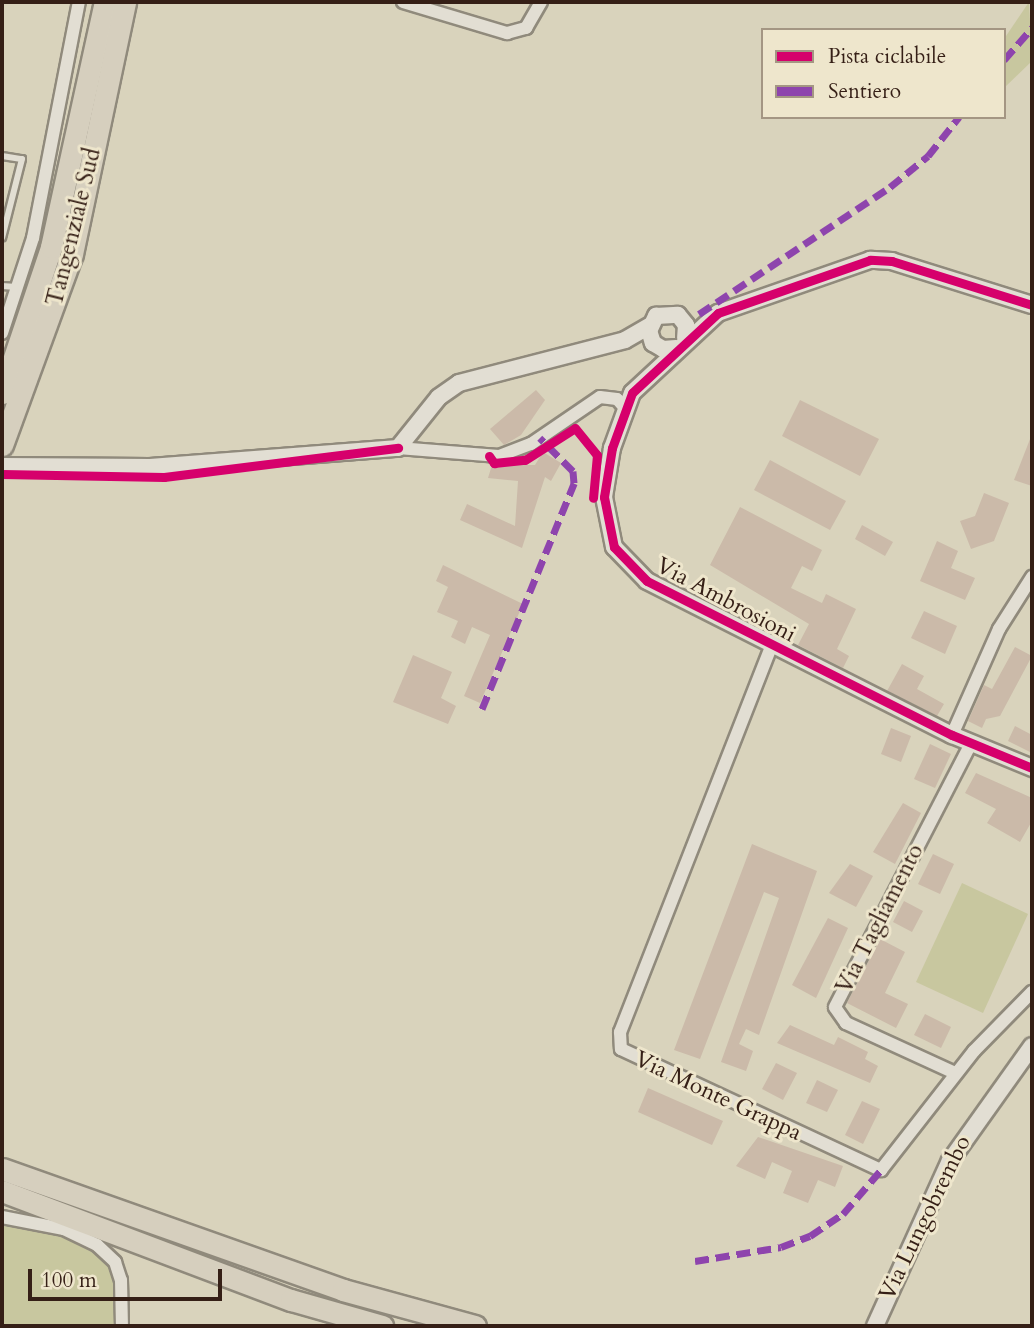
<!DOCTYPE html>
<style>
body{margin:0}
#map{position:relative;width:1034px;height:1328px;overflow:hidden;background:#d9d3bc;font-family:Cardo,serif}
div>[style]{position:absolute}
.green>*{inset:0;background:#c8c79f}
.building>*{inset:0;background:#cbbaa9}
.roads{filter:drop-shadow(2px 0 #908a7c) drop-shadow(-2px 0 #908a7c) drop-shadow(0 2px #908a7c) drop-shadow(0 -2px #908a7c)}
.lane>*{height:6px;margin:-3px;padding:0 3px;transform-origin:3px;border-radius:3px;background:#e2ded3}
.street>*{height:12px;margin:-6px;padding:0 6px;transform-origin:6px;border-radius:6px;background:#e2ded3}
.secondary>*{height:16px;margin:-8px;padding:0 8px;transform-origin:8px;border-radius:8px;background:#e2ded3}
.highway>*{height:21px;margin:-10.5px;padding:0 10.5px;transform-origin:10.5px;border-radius:10.5px;background:#d6cfbe}
.quiet>*{height:7px;margin-top:-3.5px;transform-origin:0;background:repeating-linear-gradient(90deg,#8e44ad 0 14px,transparent 0 21px)}
.cycleway>*{height:9px;margin:-4.5px;padding:0 4.5px;transform-origin:4.5px;border-radius:4.5px;background:#d6006c}
span{translate:-50% -50%;white-space:nowrap;text-align:center;line-height:1.15;-webkit-text-stroke:6px #eee6cc;paint-order:stroke}
.street-label{font-size:23px;color:#351f16}
.frame{position:absolute;inset:0;border:4px solid #351f16;pointer-events:none}
.legend{position:absolute;left:761px;top:28px;width:245px;height:91px;box-sizing:border-box;background:#eee6cc;border:2px solid #a49683;margin:0;padding:9px 12px;list-style:none;font-size:21px;color:#351f16}
.legend li{display:flex;align-items:center;gap:14px;height:35px}
.legend b{width:35px;border:2px solid #a49683}
.scale{position:absolute;left:28px;top:1269px;width:194px;height:32px;box-sizing:border-box;border:4px solid #351f16;border-top:0;padding-left:9px;font-size:21px;line-height:24px;white-space:nowrap;color:#351f16;-webkit-text-stroke:5px #eee6cc;paint-order:stroke}
</style>
<div id="map">
<div class="green">
<i style="clip-path:polygon(1029px 2px,1032px 61px,1004px 88px,1004px 39px)"></i>
<i style="clip-path:polygon(962px 883px,1028px 914px,983px 1013px,916px 982px)"></i>
<i style="clip-path:polygon(2px 1220px,91px 1245px,106px 1259px,116px 1274px,115px 1326px,2px 1326px)"></i>
</div>
<div class="building">
<i style="clip-path:polygon(536px 390px,545px 400px,521px 435px,504px 445px,490px 429px)"></i>
<i style="clip-path:polygon(800px 400px,879px 439px,860px 476px,782px 436px)"></i>
<i style="clip-path:polygon(1032px 434px,1032px 486px,1014px 480px)"></i>
<i style="clip-path:polygon(543px 452px,561px 463px,551px 481px,545px 477px,522px 548px,460px 520px,467px 504px,515px 526px,518px 481px,488px 478px,492px 465px,535px 465px)"></i>
<i style="clip-path:polygon(770px 460px,846px 501px,830px 530px,754px 490px)"></i>
<i style="clip-path:polygon(984px 493px,1009px 503px,994px 541px,971px 549px,960px 521px,975px 516px)"></i>
<i style="clip-path:polygon(740px 507px,822px 550px,812px 571px,802px 566px,791px 588px,822px 603px,826px 594px,856px 609px,837px 649px,849px 656px,843px 668px,798px 645px,809px 624px,710px 565px)"></i>
<i style="clip-path:polygon(862px 525px,893px 542px,885px 556px,855px 539px)"></i>
<i style="clip-path:polygon(937px 541px,958px 551px,951px 568px,975px 578px,965px 600px,920px 581px)"></i>
<i style="clip-path:polygon(443px 565px,523px 604px,480px 703px,464px 696px,490px 635px,472px 627px,465px 644px,451px 637px,458px 621px,437px 612px,448px 587px,436px 581px)"></i>
<i style="clip-path:polygon(924px 611px,957px 626px,945px 654px,911px 638px)"></i>
<i style="clip-path:polygon(1015px 647px,1032px 656px,1000px 716px,986px 719px,982px 728px,968px 721px,984px 685px,992px 689px)"></i>
<i style="clip-path:polygon(413px 655px,452px 672px,441px 698px,456px 706px,448px 724px,393px 702px)"></i>
<i style="clip-path:polygon(902px 664px,924px 676px,917px 689px,944px 704px,937px 716px,887px 691px)"></i>
<i style="clip-path:polygon(1015px 726px,1032px 735px,1032px 753px,1008px 741px)"></i>
<i style="clip-path:polygon(891px 728px,911px 736px,901px 762px,881px 754px)"></i>
<i style="clip-path:polygon(930px 744px,951px 754px,935px 788px,914px 779px)"></i>
<i style="clip-path:polygon(976px 773px,1032px 798px,1032px 821px,1020px 842px,987px 823px,996px 809px,965px 793px)"></i>
<i style="clip-path:polygon(903px 803px,921px 813px,895px 864px,873px 852px)"></i>
<i style="clip-path:polygon(752px 844px,817px 871px,759px 1035px,746px 1029px,739px 1044px,753px 1051px,746px 1071px,721px 1062px,779px 898px,764px 892px,700px 1059px,674px 1050px)"></i>
<i style="clip-path:polygon(933px 854px,954px 864px,940px 894px,918px 884px)"></i>
<i style="clip-path:polygon(850px 864px,873px 876px,856px 907px,829px 893px)"></i>
<i style="clip-path:polygon(904px 901px,923px 911px,912px 932px,893px 922px)"></i>
<i style="clip-path:polygon(828px 918px,848px 928px,816px 998px,792px 985px)"></i>
<i style="clip-path:polygon(880px 939px,905px 952px,885px 993px,908px 1004px,896px 1028px,847px 1003px)"></i>
<i style="clip-path:polygon(925px 1014px,951px 1027px,941px 1048px,914px 1035px)"></i>
<i style="clip-path:polygon(790px 1025px,834px 1045px,838px 1037px,868px 1052px,865px 1059px,878px 1066px,870px 1083px,777px 1043px)"></i>
<i style="clip-path:polygon(776px 1063px,797px 1073px,783px 1100px,762px 1089px)"></i>
<i style="clip-path:polygon(817px 1080px,838px 1090px,827px 1112px,806px 1103px)"></i>
<i style="clip-path:polygon(648px 1088px,723px 1121px,712px 1145px,638px 1112px)"></i>
<i style="clip-path:polygon(862px 1101px,880px 1109px,863px 1144px,845px 1135px)"></i>
<i style="clip-path:polygon(758px 1137px,843px 1166px,835px 1187px,818px 1180px,808px 1203px,783px 1193px,792px 1171px,772px 1162px,765px 1179px,736px 1166px)"></i>
</div>
<div class="roads">
<div class="lane">
<i style="left:2px;top:156px;width:20px;rotate:9deg"></i>
<i style="left:22px;top:159px;width:81px;rotate:104.2deg"></i>
<i style="left:2px;top:286px;width:14px;rotate:4deg"></i>
</div>
<div class="street">
<i style="left:403px;top:2px;width:109px;rotate:16.6deg"></i>
<i style="left:507px;top:33px;width:20px;rotate:-15deg"></i>
<i style="left:526px;top:28px;width:30px;rotate:-60deg"></i>
<i style="left:2px;top:333px;width:100px;rotate:-71.9deg"></i>
<i style="left:33px;top:238px;width:240px;rotate:-79deg"></i>
<i style="left:398px;top:448px;width:101px;rotate:4.5deg"></i>
<i style="left:499px;top:456px;width:34px;rotate:-21deg"></i>
<i style="left:531px;top:444px;width:83px;rotate:-34.3deg"></i>
<i style="left:600px;top:397px;width:17px;rotate:7deg"></i>
<i style="left:617px;top:399px;width:13px;rotate:48deg"></i>
<i style="left:771px;top:647px;width:414px;rotate:111.4deg"></i>
<i style="left:620px;top:1032px;width:17px;rotate:87deg"></i>
<i style="left:621px;top:1049px;width:287px;rotate:25deg"></i>
<i style="left:881px;top:1170px;width:151px;rotate:-52deg"></i>
<i style="left:974px;top:1051px;width:83px;rotate:-45.5deg"></i>
<i style="left:952px;top:735px;width:116px;rotate:-66.1deg"></i>
<i style="left:999px;top:629px;width:62px;rotate:-57.6deg"></i>
<i style="left:955px;top:1073px;width:120px;rotate:-155.4deg"></i>
<i style="left:846px;top:1023px;width:19px;rotate:-125deg"></i>
<i style="left:835px;top:1007px;width:297px;rotate:-62.7deg"></i>
<i style="left:2px;top:1217px;width:63px;rotate:11deg"></i>
<i style="left:64px;top:1229px;width:37px;rotate:26deg"></i>
<i style="left:97px;top:1245px;width:25px;rotate:43deg"></i>
<i style="left:115px;top:1262px;width:19px;rotate:72deg"></i>
<i style="left:121px;top:1280px;width:46px;rotate:88.8deg"></i>
</div>
<div class="secondary">
<i style="left:1032px;top:305px;width:147px;rotate:-162.6deg"></i>
<i style="left:892px;top:261px;width:22px;rotate:-177deg"></i>
<i style="left:870px;top:260px;width:161px;rotate:160.8deg"></i>
<i style="left:718px;top:313px;width:117px;rotate:137.1deg"></i>
<i style="left:632px;top:393px;width:59px;rotate:110deg"></i>
<i style="left:612px;top:448px;width:50px;rotate:99.3deg"></i>
<i style="left:604px;top:497px;width:51px;rotate:78.7deg"></i>
<i style="left:614px;top:547px;width:47px;rotate:45.9deg"></i>
<i style="left:647px;top:581px;width:342px;rotate:26.8deg"></i>
<i style="left:952px;top:735px;width:87px;rotate:22.4deg"></i>
<i style="left:676px;top:348px;width:13px;rotate:176deg"></i>
<i style="left:663px;top:349px;width:12px;rotate:-149deg"></i>
<i style="left:653px;top:343px;width:13px;rotate:-108deg"></i>
<i style="left:649px;top:331px;width:17px;rotate:-65deg"></i>
<i style="left:656px;top:316px;width:22px;rotate:-3deg"></i>
<i style="left:678px;top:315px;width:13px;rotate:51deg"></i>
<i style="left:686px;top:325px;width:13px;rotate:94deg"></i>
<i style="left:2px;top:466px;width:148px;rotate:0.4deg"></i>
<i style="left:150px;top:467px;width:249px;rotate:-4.4deg"></i>
<i style="left:398px;top:448px;width:65px;rotate:-51.2deg"></i>
<i style="left:439px;top:397px;width:24px;rotate:-35deg"></i>
<i style="left:459px;top:383px;width:171px;rotate:-14.5deg"></i>
<i style="left:625px;top:340px;width:28px;rotate:-30deg"></i>
<i style="left:875px;top:1326px;width:181px;rotate:-65.6deg"></i>
<i style="left:950px;top:1161px;width:141px;rotate:-54.5deg"></i>
</div>
<div class="highway">
<i style="left:2px;top:393px;width:154px;rotate:-71.4deg"></i>
<i style="left:51px;top:247px;width:251px;rotate:-77.6deg"></i>
<i style="left:2px;top:445px;width:203px;rotate:-69.9deg"></i>
<i style="left:72px;top:254px;width:258px;rotate:-78.1deg"></i>
<i style="left:2px;top:1169px;width:362px;rotate:19.5deg"></i>
<i style="left:343px;top:1290px;width:137px;rotate:15.3deg"></i>
<i style="left:2px;top:1191px;width:309px;rotate:20.7deg"></i>
<i style="left:291px;top:1300px;width:95px;rotate:15.9deg"></i>
</div>
</div>
<div class="quiet">
<i style="left:1004px;top:60px;width:43px;rotate:-48.8deg"></i>
<i style="left:699px;top:314px;width:229px;rotate:-33.6deg"></i>
<i style="left:890px;top:187px;width:49px;rotate:-39.2deg"></i>
<i style="left:928px;top:156px;width:50px;rotate:-51.5deg"></i>
<i style="left:482px;top:709px;width:244px;rotate:-67.8deg"></i>
<i style="left:574px;top:483px;width:12px;rotate:-95deg"></i>
<i style="left:573px;top:471px;width:47px;rotate:-135deg"></i>
<i style="left:695px;top:1261px;width:87px;rotate:-9.2deg"></i>
<i style="left:781px;top:1247px;width:31px;rotate:-21deg"></i>
<i style="left:810px;top:1236px;width:40px;rotate:-34deg"></i>
<i style="left:843px;top:1214px;width:58px;rotate:-49.2deg"></i>
</div>
<div class="cycleway">
<i style="left:1032px;top:305px;width:147px;rotate:-162.6deg"></i>
<i style="left:892px;top:261px;width:22px;rotate:-177deg"></i>
<i style="left:870px;top:260px;width:161px;rotate:160.8deg"></i>
<i style="left:718px;top:313px;width:117px;rotate:137.1deg"></i>
<i style="left:632px;top:393px;width:59px;rotate:110deg"></i>
<i style="left:612px;top:448px;width:50px;rotate:99.3deg"></i>
<i style="left:604px;top:497px;width:51px;rotate:78.7deg"></i>
<i style="left:614px;top:547px;width:47px;rotate:45.9deg"></i>
<i style="left:647px;top:581px;width:342px;rotate:26.8deg"></i>
<i style="left:952px;top:735px;width:87px;rotate:22.4deg"></i>
<i style="left:489px;top:456px;width:9px;rotate:54deg"></i>
<i style="left:494px;top:463px;width:31px;rotate:-6deg"></i>
<i style="left:525px;top:460px;width:59px;rotate:-32.6deg"></i>
<i style="left:575px;top:428px;width:35px;rotate:51deg"></i>
<i style="left:597px;top:455px;width:43px;rotate:95.3deg"></i>
<i style="left:2px;top:474px;width:162px;rotate:1.1deg"></i>
<i style="left:164px;top:477px;width:236px;rotate:-7.1deg"></i>
</div>
<div class="street-label">
<span style="left:74px;top:227px;rotate:-76deg">Tangenziale Sud</span>
<span style="left:726px;top:600px;rotate:28deg">Via Ambrosioni</span>
<span style="left:880px;top:919px;rotate:-63deg">Via Tagliamento</span>
<span style="left:718px;top:1096px;rotate:25deg">Via Monte Grappa</span>
<span style="left:925px;top:1218px;rotate:-64deg">Via Lungobrembo</span>
</div>
<div class="frame"></div>
<ul class="legend">
<li><b style="height:9px;background:#d6006c"></b>Pista ciclabile</li>
<li><b style="height:9px;background:#8e44ad"></b>Sentiero</li>
</ul>
<div class="scale">100 m</div>
</div>
